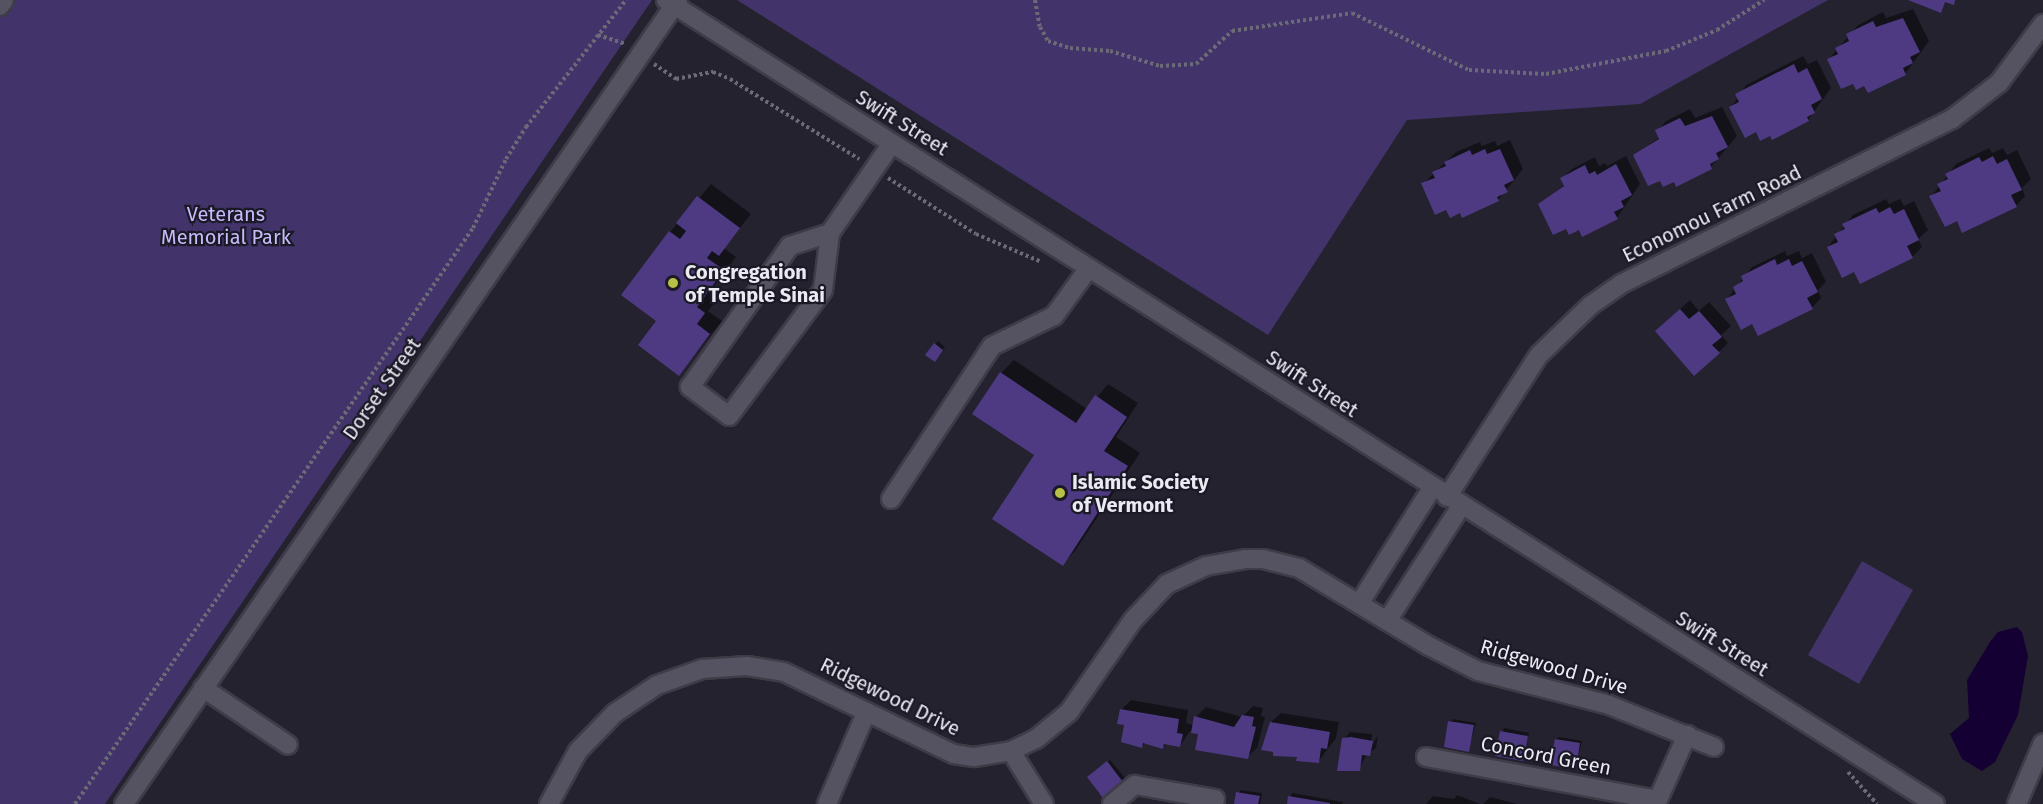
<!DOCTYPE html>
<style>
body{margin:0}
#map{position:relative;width:2043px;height:804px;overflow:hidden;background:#252230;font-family:"Fira Sans",sans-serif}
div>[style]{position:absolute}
.green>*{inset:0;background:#42346a}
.water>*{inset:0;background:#140033}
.shadow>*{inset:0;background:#0007}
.building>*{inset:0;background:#4e3a83}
.path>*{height:4px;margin-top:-2px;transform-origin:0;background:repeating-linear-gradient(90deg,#6c6a76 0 3px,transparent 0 6px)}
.roads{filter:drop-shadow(2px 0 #3f3c48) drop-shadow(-2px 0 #3f3c48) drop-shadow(0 2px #3f3c48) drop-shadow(0 -2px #3f3c48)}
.minor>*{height:18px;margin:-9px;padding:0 9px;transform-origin:9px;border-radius:9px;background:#555262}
.dots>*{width:16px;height:16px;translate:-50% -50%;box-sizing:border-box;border:3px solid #1b1926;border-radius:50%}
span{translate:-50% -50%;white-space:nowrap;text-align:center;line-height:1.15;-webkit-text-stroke:4.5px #1b1926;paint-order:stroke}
.street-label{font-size:20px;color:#ebeaf3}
.park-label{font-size:20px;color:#c8bbfb}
.poi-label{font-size:20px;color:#ebeaf3;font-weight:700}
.left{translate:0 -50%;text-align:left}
</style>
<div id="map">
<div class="green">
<i style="clip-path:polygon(0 0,652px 0,105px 804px,0 804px)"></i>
<i style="clip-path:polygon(737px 0,1828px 0,1640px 104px,1407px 120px,1268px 335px)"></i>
<i style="clip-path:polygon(1862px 561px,1913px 590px,1859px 684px,1808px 655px)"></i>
</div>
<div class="water">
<i style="clip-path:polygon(2017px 627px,2022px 632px,2028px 656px,2018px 715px,1995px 762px,1982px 771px,1962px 759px,1950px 734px,1969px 718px,1967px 680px,1990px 642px,1998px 632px)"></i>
</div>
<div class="shadow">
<i style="clip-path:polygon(1913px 9px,1929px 41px,1905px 74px,1869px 91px,1865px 84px,1853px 82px,1829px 59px,1858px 25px,1883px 12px,1886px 18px)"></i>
<i style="clip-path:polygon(1803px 56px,1808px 64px,1817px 60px,1831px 88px,1808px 120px,1771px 134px,1756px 130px,1731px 108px,1746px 85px)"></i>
<i style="clip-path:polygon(1722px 107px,1737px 136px,1711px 167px,1674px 180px,1635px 155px,1660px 137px,1657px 131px,1666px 121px,1690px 109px,1695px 118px)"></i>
<i style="clip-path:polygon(1510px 140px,1523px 169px,1498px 200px,1461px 211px,1447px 208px,1423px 184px,1456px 152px,1480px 142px,1482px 146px,1495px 141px,1497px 146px)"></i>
<i style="clip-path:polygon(1989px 148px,1992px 153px,2003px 148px,2007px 155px,2017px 150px,2031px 179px,2022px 188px,2025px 196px,2016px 206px,1958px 219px,1931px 197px,1956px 164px)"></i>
<i style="clip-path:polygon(1626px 156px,1640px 184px,1617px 218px,1580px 228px,1566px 227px,1540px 205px,1565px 184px,1562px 178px,1572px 169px,1595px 157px,1599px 166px,1605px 163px,1607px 166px)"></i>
<i style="clip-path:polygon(711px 184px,751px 214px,724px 248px,736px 257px,709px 293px,717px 300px,708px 311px,722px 321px,679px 374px,658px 320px,670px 232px)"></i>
<i style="clip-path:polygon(1886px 199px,1889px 204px,1900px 199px,1904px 206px,1914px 201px,1928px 230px,1918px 239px,1922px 247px,1912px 257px,1855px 270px,1828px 247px,1853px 215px)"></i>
<i style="clip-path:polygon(1785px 251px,1787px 256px,1799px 251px,1802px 258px,1812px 253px,1826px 282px,1818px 290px,1821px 298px,1812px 308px,1753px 322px,1727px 299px,1752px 267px)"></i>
<i style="clip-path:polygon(1690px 300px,1699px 311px,1709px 302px,1731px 326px,1721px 335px,1728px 343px,1719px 352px,1666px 322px)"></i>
<i style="clip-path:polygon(938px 341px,945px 347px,937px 357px,935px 344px)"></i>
<i style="clip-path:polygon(1014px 360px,1087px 409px,1108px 384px,1138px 403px,1116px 437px,1140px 453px,1075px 551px,1063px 564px,1036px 454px,1001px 373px)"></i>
<i style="clip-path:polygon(1131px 700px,1188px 710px,1186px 723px,1194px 725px,1196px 717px,1206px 707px,1242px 717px,1253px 706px,1263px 708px,1261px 716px,1265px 717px,1257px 748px,1247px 757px,1197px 749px,1200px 733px,1190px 731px,1180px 746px,1167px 743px,1163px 748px,1145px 743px,1142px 746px,1125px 724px,1121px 710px)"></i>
<i style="clip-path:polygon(1281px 713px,1339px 722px,1336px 738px,1318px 762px,1299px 755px,1271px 722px)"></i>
<i style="clip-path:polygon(1453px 719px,1476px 723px,1468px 751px,1450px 722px)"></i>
<i style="clip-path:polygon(1504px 728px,1529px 733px,1522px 759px,1497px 755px)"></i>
<i style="clip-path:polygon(1350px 732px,1372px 734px,1370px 749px,1378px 735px,1376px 748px,1367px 754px,1359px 769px,1344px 739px)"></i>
<i style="clip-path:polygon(1559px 737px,1582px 741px,1575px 768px,1556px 739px)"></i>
<i style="clip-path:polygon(1110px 760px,1125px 778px,1122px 781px,1091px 775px)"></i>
<i style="clip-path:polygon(1240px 790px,1262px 793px,1260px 804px,1235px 804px)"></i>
<i style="clip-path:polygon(1292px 793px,1343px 802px,1342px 804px,1288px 804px)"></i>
<i style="clip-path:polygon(1457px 795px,1480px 804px,1426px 804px,1433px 796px,1454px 799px)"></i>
<i style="clip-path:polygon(1490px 797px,1517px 804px,1529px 804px,1483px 804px)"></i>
</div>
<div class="building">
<i style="clip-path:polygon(1908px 0,1955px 0,1954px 5px,1945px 2px,1941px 13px)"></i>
<i style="clip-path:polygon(1903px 18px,1920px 52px,1910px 57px,1913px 63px,1903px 68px,1906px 75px,1868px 93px,1864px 86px,1856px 90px,1853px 84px,1841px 89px,1827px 59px,1838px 54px,1835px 48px,1849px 41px,1846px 34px,1873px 21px,1876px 27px)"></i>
<i style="clip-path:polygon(1794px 64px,1798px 73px,1807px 68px,1822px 99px,1811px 105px,1815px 113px,1807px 117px,1809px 121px,1772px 140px,1770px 136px,1760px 141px,1756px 132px,1745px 138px,1729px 107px,1739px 102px,1735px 94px)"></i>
<i style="clip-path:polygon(1712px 116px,1728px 147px,1716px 153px,1719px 159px,1710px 164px,1712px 169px,1676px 187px,1674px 182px,1663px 187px,1660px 181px,1648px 186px,1633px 155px,1659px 139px,1655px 130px,1680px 118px,1685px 126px)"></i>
<i style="clip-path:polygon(1485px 149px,1487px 154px,1500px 149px,1514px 180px,1504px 185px,1508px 192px,1497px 197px,1499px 201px,1462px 218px,1460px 213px,1450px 218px,1446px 210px,1435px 215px,1421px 183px,1435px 178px,1432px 172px,1446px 166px,1444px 162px,1470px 150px,1472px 155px)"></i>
<i style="clip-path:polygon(1993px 156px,1997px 164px,2007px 159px,2022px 190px,2011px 195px,2017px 207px,1962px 233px,1957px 221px,1945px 227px,1929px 196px,1941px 191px,1937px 184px,1948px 179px,1945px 174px,1979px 157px,1982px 162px)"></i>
<i style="clip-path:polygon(1616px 164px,1632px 195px,1621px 201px,1624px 207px,1614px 212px,1618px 219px,1582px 237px,1579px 230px,1569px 235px,1566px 229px,1553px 235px,1538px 204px,1564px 186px,1560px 178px,1585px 165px,1589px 174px,1595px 171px,1597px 175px)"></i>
<i style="clip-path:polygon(697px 196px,740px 228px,719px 256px,712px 251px,707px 258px,724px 270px,697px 307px,705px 313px,697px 324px,710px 334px,679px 376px,638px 345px,656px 321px,621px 295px,669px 231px,680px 239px,686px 231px,676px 223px)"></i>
<i style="clip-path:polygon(1890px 207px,1894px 214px,1904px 209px,1919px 240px,1907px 246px,1913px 258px,1860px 284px,1854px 272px,1842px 278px,1827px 247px,1838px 242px,1834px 234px,1845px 229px,1842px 224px,1876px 208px,1879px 213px)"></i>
<i style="clip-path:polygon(1775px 259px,1777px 265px,1789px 259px,1792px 266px,1802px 261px,1818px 292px,1807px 298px,1813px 309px,1758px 336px,1752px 324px,1741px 330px,1725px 299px,1736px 294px,1733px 287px,1743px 281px,1741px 276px)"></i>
<i style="clip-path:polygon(1680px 309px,1689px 319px,1699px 311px,1722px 337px,1712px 345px,1720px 353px,1694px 376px,1655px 331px)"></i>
<i style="clip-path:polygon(934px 343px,943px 350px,935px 362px,925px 355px)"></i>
<i style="clip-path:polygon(1000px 372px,1076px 423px,1095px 395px,1127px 417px,1104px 451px,1128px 466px,1063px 566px,992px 519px,1034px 455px,972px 414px)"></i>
<i style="clip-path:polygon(1120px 709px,1179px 719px,1177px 733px,1183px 734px,1180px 747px,1164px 744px,1163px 749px,1143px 743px,1142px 748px,1121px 742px,1124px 725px,1117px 724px)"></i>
<i style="clip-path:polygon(1242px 715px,1254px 717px,1252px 726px,1256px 727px,1248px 759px,1195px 750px,1198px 734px,1191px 733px,1194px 716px,1234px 727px)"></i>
<i style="clip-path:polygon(1448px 721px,1474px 725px,1469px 752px,1444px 747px)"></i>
<i style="clip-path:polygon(1270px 722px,1330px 732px,1327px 749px,1321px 748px,1319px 763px,1296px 761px,1297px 757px,1273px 756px,1273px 752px,1261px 750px)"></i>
<i style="clip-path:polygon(1500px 731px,1528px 736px,1523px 761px,1495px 756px)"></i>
<i style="clip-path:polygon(1351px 737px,1373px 741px,1370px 756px,1362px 755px,1360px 771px,1337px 771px,1342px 738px)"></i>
<i style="clip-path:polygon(1555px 739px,1580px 743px,1576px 769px,1550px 765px)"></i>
<i style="clip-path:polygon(1107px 761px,1123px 782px,1103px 798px,1087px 777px)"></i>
<i style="clip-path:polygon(1236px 792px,1260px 796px,1258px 804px,1234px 804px)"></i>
<i style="clip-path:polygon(1288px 796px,1330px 803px,1330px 804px,1287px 804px)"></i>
</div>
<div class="path">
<i style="left:1035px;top:0;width:27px;rotate:80deg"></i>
<i style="left:1040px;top:27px;width:16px;rotate:60deg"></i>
<i style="left:1048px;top:41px;width:23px;rotate:18deg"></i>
<i style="left:1070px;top:48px;width:40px;rotate:4.3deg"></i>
<i style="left:1110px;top:51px;width:52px;rotate:16.7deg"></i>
<i style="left:1160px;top:66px;width:36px;rotate:-3deg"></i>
<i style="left:1196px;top:64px;width:49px;rotate:-42.5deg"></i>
<i style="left:1232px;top:31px;width:121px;rotate:-8.5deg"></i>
<i style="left:1352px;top:13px;width:130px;rotate:26deg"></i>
<i style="left:1469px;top:70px;width:77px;rotate:3deg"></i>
<i style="left:1546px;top:74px;width:122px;rotate:-10.9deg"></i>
<i style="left:1666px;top:51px;width:55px;rotate:-22.4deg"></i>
<i style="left:1717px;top:30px;width:56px;rotate:-32.6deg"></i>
<i style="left:598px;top:35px;width:28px;rotate:18deg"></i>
<i style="left:654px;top:64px;width:27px;rotate:34deg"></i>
<i style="left:676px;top:79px;width:38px;rotate:-11deg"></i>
<i style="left:713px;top:72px;width:18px;rotate:22deg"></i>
<i style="left:730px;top:79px;width:152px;rotate:31.8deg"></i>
<i style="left:888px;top:178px;width:104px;rotate:32.5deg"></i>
<i style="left:976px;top:234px;width:69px;rotate:23.2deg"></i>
<i style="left:1848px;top:772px;width:43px;rotate:47.8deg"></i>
<i style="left:75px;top:804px;width:700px;rotate:-55.36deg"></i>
<i style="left:473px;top:228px;width:76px;rotate:-64.4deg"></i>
<i style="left:506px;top:159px;width:38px;rotate:-58deg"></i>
<i style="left:526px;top:127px;width:162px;rotate:-51.8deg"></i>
</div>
<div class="roads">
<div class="minor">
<i style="left:666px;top:0;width:1502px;rotate:32.36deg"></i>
<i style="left:0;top:6px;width:7px;rotate:-56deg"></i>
<i style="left:830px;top:233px;width:57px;rotate:97deg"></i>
<i style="left:823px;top:290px;width:157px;rotate:126.7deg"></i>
<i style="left:729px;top:416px;width:49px;rotate:-143.4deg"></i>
<i style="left:690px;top:387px;width:173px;rotate:-54.7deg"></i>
<i style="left:790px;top:246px;width:42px;rotate:-18deg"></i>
<i style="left:830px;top:233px;width:109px;rotate:-55.4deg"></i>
<i style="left:1447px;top:497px;width:169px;rotate:-57.1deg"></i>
<i style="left:1539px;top:355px;width:72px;rotate:-43.9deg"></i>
<i style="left:1591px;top:305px;width:37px;rotate:-35deg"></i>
<i style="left:1621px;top:284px;width:370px;rotate:-26.5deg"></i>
<i style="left:1952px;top:119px;width:59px;rotate:-37.5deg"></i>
<i style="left:1999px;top:83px;width:74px;rotate:-53.3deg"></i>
<i style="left:891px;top:499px;width:183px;rotate:-56.6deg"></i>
<i style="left:992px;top:346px;width:69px;rotate:-25.8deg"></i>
<i style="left:1054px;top:316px;width:59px;rotate:-53.9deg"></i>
<i style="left:1359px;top:604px;width:137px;rotate:-57.8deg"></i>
<i style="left:1387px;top:621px;width:137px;rotate:-57.2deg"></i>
<i style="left:203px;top:688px;width:102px;rotate:33.8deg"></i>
<i style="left:1011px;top:751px;width:62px;rotate:58.1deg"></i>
<i style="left:1426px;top:757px;width:236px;rotate:10.5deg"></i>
<i style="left:124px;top:804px;width:976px;rotate:-55.43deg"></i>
<i style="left:549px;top:804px;width:60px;rotate:-61.3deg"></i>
<i style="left:578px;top:751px;width:53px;rotate:-45.8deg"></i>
<i style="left:615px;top:713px;width:50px;rotate:-33.7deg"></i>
<i style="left:657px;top:685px;width:48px;rotate:-19.6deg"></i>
<i style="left:702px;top:669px;width:45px;rotate:-3.8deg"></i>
<i style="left:747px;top:666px;width:37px;rotate:9deg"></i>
<i style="left:784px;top:672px;width:189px;rotate:25.8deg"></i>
<i style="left:954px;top:754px;width:20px;rotate:9deg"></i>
<i style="left:974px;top:757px;width:37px;rotate:-9deg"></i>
<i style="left:1011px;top:751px;width:28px;rotate:-26deg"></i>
<i style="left:1036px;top:739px;width:43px;rotate:-39.3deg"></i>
<i style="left:1069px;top:712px;width:112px;rotate:-55.2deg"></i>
<i style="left:1133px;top:620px;width:50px;rotate:-46.6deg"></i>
<i style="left:1167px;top:584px;width:43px;rotate:-24.8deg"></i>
<i style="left:1206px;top:566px;width:40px;rotate:-10deg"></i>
<i style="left:1245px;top:559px;width:18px"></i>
<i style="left:1263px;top:559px;width:37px;rotate:14deg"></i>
<i style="left:1299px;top:568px;width:152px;rotate:31deg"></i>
<i style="left:1429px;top:646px;width:55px;rotate:27deg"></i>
<i style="left:1478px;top:671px;width:135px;rotate:14.5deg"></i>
<i style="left:1609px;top:705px;width:113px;rotate:21.8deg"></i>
<i style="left:827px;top:804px;width:99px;rotate:-66.8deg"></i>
<i style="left:1112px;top:804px;width:30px;rotate:-40deg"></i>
<i style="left:1135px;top:785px;width:81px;rotate:9.9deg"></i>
<i style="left:1215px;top:799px;width:5px;rotate:101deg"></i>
<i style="left:1656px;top:804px;width:76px;rotate:-65.8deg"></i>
<i style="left:2017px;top:804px;width:66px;rotate:-66.9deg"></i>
</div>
</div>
<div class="dots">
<i style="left:673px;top:283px;background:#b7c147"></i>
<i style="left:1060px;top:493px;background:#b7c147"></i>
</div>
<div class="street-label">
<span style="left:902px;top:123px;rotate:32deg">Swift Street</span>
<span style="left:1712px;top:214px;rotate:-26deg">Economou Farm Road</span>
<span style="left:1312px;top:384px;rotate:33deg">Swift Street</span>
<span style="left:382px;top:389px;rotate:-55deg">Dorset Street</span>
<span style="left:1722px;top:644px;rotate:32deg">Swift Street</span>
<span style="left:1554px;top:667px;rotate:16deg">Ridgewood Drive</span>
<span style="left:890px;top:697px;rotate:26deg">Ridgewood Drive</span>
<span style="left:1546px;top:756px;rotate:11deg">Concord Green</span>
</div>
<div class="park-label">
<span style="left:226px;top:226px">Veterans<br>Memorial Park</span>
</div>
<div class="poi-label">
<span class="left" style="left:685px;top:284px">Congregation<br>of Temple Sinai</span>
<span class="left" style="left:1072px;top:494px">Islamic Society<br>of Vermont</span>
</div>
</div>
